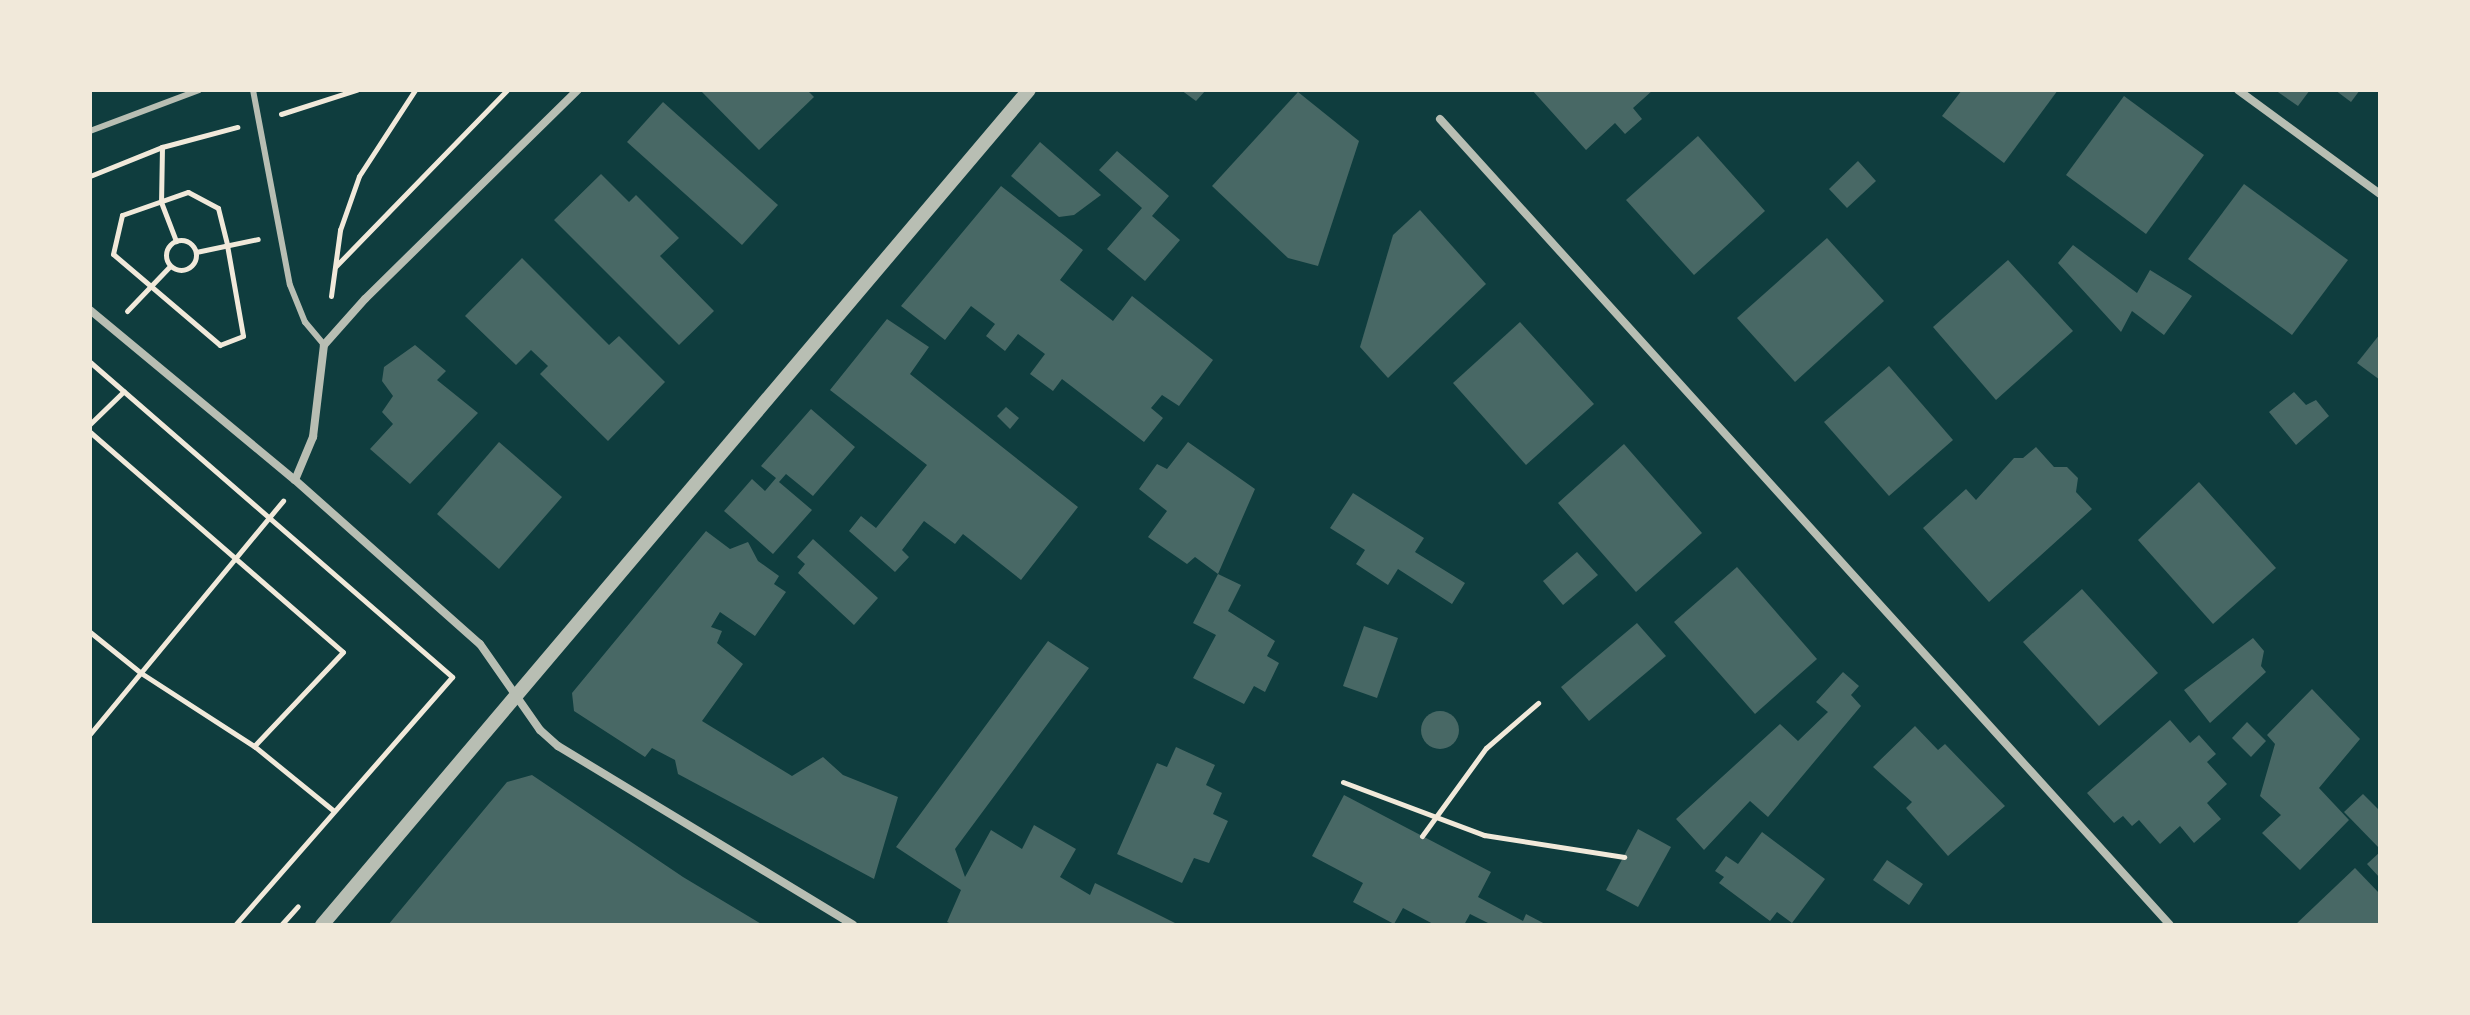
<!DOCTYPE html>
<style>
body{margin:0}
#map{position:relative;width:2470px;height:1015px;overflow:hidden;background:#0f3d3e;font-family:"Public Sans",sans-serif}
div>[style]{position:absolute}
.building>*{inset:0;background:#486865}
.round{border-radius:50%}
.path>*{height:5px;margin:-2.5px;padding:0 2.5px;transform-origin:2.5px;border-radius:2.5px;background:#f1e9da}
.path>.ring{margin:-2.5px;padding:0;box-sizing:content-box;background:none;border:5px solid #f1e9da;border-radius:50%}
.service>*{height:6px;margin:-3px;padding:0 3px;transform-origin:3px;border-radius:3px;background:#b8beb3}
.minor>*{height:8px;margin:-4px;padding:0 4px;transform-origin:4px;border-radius:4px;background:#b8beb3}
.tertiary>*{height:14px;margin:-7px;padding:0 7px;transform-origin:7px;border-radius:7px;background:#b8beb3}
span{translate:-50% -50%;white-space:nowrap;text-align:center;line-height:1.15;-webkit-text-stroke:7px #f1e9da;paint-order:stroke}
.frame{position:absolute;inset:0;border:92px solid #f1e9da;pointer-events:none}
</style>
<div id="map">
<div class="building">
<i style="clip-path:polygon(700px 90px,807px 90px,814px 97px,759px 150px)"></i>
<i style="clip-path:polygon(1181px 90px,1206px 90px,1196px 101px)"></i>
<i style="clip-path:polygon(1532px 90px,1653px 90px,1633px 108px,1642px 119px,1625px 134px,1615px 123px,1586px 150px)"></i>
<i style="clip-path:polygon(1962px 90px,2058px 90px,2004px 163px,1942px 116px)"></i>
<i style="clip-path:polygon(2275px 90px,2310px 90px,2298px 106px)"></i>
<i style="clip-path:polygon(2335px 90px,2360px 90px,2351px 102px)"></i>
<i style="clip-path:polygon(1298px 92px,1359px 141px,1318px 266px,1288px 258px,1212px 186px)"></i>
<i style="clip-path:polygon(2124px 96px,2204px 155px,2146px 234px,2066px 175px)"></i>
<i style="clip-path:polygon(663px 102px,778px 205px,742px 245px,627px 142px)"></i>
<i style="clip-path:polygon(1698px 136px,1765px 211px,1694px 275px,1626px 200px)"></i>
<i style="clip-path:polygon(1040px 142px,1101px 195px,1074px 215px,1059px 217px,1011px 176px)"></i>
<i style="clip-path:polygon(1117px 151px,1169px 196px,1152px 216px,1180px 240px,1145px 281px,1107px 249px,1142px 208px,1099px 170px)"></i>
<i style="clip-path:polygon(1858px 161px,1876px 181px,1847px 208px,1829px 189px)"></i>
<i style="clip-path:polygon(601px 174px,629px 202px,636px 195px,679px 238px,660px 256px,714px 311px,679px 345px,554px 220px)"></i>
<i style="clip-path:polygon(2244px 184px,2348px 260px,2292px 335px,2188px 259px)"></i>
<i style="clip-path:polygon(1001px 186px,1083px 250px,1060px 280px,1113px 321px,1132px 296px,1213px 360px,1179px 406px,1162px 395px,1151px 408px,1163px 418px,1144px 442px,1062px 379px,1053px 391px,1030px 374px,1045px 354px,1018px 334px,1005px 351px,986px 336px,995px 324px,971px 306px,945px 340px,901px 306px)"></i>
<i style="clip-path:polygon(1420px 210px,1486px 284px,1388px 378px,1360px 347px,1393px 235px)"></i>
<i style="clip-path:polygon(1827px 238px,1884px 301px,1795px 382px,1737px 318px)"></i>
<i style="clip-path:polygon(2073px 245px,2137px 293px,2150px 270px,2192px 296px,2164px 335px,2132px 311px,2121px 332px,2058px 263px)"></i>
<i style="clip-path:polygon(522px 258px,609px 345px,619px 336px,665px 382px,608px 441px,540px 374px,548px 366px,531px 350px,516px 365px,465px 316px)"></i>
<i style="clip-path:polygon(2008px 260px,2073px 331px,1996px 400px,1933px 327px)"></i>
<i style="clip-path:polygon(887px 319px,929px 347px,910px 374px,1078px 507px,1021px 580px,963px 534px,955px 544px,924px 521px,902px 550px,909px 557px,895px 572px,849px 531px,861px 516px,876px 528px,927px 465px,830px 390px)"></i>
<i style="clip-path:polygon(1520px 322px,1594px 404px,1526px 465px,1453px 383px)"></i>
<i style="clip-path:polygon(2380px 334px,2380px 380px,2357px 363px)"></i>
<i style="clip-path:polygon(415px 345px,446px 371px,437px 380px,478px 413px,410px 484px,370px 449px,393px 424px,382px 412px,393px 396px,382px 381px,384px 367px)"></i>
<i style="clip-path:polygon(1889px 366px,1953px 440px,1889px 496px,1824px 422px)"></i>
<i style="clip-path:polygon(2294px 392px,2306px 405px,2316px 400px,2329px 416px,2296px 445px,2269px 412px)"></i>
<i style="clip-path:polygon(1006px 407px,1019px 418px,1010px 429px,997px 416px)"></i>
<i style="clip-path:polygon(811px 409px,855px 447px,813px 496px,786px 474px,779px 482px,812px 510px,773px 554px,724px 511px,752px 479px,765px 491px,776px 478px,761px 466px)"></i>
<i style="clip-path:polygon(499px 442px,562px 497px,499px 569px,437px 514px)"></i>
<i style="clip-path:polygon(1188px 442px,1255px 489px,1218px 574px,1195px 557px,1187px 564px,1148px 537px,1167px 511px,1139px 489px,1157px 464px,1167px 469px)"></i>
<i style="clip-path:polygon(1624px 444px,1702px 533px,1636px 592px,1558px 503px)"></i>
<i style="clip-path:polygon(2036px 447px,2054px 467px,2067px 467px,2078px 478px,2076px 492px,2092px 509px,1989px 602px,1923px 528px,1966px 489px,1976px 500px,2014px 458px,2023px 458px)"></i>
<i style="clip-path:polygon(2199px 482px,2276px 568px,2213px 624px,2138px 540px)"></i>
<i style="clip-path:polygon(1353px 493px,1424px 538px,1415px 552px,1465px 583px,1452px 604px,1398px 569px,1388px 585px,1356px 564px,1365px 550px,1330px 528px)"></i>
<i style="clip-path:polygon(706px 531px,730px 549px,748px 542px,758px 561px,779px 576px,774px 584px,786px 592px,755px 636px,720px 612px,711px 627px,722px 631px,717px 643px,743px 664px,702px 721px,792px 776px,823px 757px,843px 775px,898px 797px,874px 879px,678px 774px,675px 760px,652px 748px,645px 757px,574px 711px,572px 693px)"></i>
<i style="clip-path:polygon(813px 539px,878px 598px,854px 625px,798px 573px,805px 564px,797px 557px)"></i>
<i style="clip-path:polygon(1577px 552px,1598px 575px,1563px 605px,1543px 581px)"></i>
<i style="clip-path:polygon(1737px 567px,1817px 659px,1755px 714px,1674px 622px)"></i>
<i style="clip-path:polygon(1218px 574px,1241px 585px,1228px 611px,1275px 641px,1267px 656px,1279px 663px,1265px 692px,1254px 686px,1244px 704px,1193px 678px,1216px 635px,1193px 623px)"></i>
<i style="clip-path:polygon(2082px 589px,2158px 673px,2099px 726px,2023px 642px)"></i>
<i style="clip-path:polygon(1637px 623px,1666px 656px,1589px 721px,1561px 687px)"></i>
<i style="clip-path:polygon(1364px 626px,1398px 638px,1377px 698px,1343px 686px)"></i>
<i style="clip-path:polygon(2253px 638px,2264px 651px,2261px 666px,2266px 672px,2210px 723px,2184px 690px)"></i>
<i style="clip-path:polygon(1048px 641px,1089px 668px,955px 849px,965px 877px,991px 830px,1022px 849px,1034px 825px,1076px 849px,1060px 877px,1090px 895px,1095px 883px,1179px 925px,954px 925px,947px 922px,961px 890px,896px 847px)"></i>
<i style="clip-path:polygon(1843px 672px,1859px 686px,1851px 695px,1861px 706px,1768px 817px,1750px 801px,1704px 850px,1676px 819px,1780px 724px,1798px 741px,1828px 712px,1816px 702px)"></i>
<i style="clip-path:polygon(2312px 689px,2360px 739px,2319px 788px,2349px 820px,2300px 870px,2262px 833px,2281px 815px,2260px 796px,2275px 744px,2267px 735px)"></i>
<i class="round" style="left:1421px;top:711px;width:38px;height:38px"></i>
<i style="clip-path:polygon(2170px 720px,2190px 743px,2199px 735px,2216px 754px,2207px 762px,2227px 784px,2207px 803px,2221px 819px,2194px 843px,2180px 826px,2160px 844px,2139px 820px,2132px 826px,2123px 816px,2114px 823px,2087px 793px)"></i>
<i style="clip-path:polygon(2247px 722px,2266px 741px,2251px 757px,2232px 738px)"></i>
<i style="clip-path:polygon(1915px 726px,1938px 750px,1945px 744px,2005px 806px,1948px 856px,1906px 808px,1912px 802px,1873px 767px)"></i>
<i style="clip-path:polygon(1176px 747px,1215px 765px,1206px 785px,1222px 793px,1213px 814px,1228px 821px,1209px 863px,1194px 858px,1182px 883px,1117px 854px,1157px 763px,1167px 767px)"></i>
<i style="clip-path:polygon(532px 775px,683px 877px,763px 925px,388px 925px,507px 782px)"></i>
<i style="clip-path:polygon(2363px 794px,2380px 811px,2380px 849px,2344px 812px)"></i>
<i style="clip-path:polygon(1344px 795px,1491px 872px,1478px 897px,1523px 921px,1526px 914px,1547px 925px,1492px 925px,1470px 914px,1464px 925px,1435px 925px,1403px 908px,1394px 924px,1353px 902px,1363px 883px,1312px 856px)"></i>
<i style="clip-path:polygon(1638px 829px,1671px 847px,1638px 907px,1606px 890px)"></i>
<i style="clip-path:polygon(1762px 832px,1825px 879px,1792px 923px,1777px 912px,1770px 921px,1719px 883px,1724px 877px,1715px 871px,1726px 856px,1738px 864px)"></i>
<i style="clip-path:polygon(2380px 852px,2380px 878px,2367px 864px)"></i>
<i style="clip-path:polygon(1887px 860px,1923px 884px,1909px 905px,1873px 880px)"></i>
<i style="clip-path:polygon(2355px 868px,2380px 894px,2380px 925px,2295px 925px)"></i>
</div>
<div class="path">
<i style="left:281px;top:114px;width:79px;rotate:-17.7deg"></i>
<i style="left:162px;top:147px;width:55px;rotate:91deg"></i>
<i style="left:161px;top:202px;width:42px;rotate:69deg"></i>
<i style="left:90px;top:176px;width:78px;rotate:-21.9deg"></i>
<i style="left:162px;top:147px;width:78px;rotate:-14.9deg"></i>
<i style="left:188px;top:192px;width:34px;rotate:28deg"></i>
<i style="left:218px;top:208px;width:38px;rotate:76deg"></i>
<i style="left:227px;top:245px;width:92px;rotate:80deg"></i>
<i style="left:243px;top:336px;width:25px;rotate:159deg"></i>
<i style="left:220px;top:345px;width:140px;rotate:-139.6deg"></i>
<i style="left:113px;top:254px;width:40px;rotate:-77deg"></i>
<i style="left:122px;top:215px;width:70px;rotate:-19.2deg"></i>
<i class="ring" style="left:166px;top:240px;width:25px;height:25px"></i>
<i style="left:196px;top:252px;width:63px;rotate:-11.8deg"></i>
<i style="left:336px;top:266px;width:245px;rotate:-45.8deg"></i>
<i style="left:331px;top:296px;width:67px;rotate:-82.2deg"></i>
<i style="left:340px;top:230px;width:57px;rotate:-70.6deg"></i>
<i style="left:359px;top:176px;width:103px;rotate:-56.9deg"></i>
<i style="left:127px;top:311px;width:62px;rotate:-46.3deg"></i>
<i style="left:90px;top:362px;width:480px;rotate:41deg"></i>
<i style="left:452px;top:677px;width:330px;rotate:131.2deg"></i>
<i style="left:90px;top:424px;width:47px;rotate:-44.1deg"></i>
<i style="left:90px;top:432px;width:335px;rotate:41deg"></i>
<i style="left:343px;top:652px;width:129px;rotate:133.4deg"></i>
<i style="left:90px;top:632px;width:65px;rotate:38.8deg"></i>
<i style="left:141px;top:673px;width:135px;rotate:32.9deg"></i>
<i style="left:254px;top:746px;width:103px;rotate:39.1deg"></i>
<i style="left:90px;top:734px;width:303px;rotate:-50.4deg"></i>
<i style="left:1343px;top:782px;width:151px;rotate:20.6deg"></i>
<i style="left:1484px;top:835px;width:142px;rotate:8.9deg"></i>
<i style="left:1422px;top:836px;width:109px;rotate:-54deg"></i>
<i style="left:1486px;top:748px;width:69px;rotate:-40.9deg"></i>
<i style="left:281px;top:925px;width:25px;rotate:-48deg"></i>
</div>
<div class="service">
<i style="left:253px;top:90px;width:198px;rotate:79.3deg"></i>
<i style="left:290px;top:285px;width:40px;rotate:68deg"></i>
<i style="left:305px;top:322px;width:30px;rotate:50deg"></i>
<i style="left:90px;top:131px;width:116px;rotate:-20.6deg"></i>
</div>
<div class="minor">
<i style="left:2238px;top:90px;width:176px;rotate:36.2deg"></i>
<i style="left:1440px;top:119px;width:1087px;rotate:47.83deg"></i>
<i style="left:90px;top:310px;width:266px;rotate:39.7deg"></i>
<i style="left:295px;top:480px;width:247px;rotate:41.6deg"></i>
<i style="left:480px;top:644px;width:105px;rotate:55.1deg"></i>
<i style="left:540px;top:730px;width:24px;rotate:42deg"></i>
<i style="left:558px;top:746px;width:345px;rotate:31.2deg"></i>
<i style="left:295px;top:480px;width:47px;rotate:-67.3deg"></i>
<i style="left:313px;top:437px;width:93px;rotate:-83.2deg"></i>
<i style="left:324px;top:345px;width:62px;rotate:-48.3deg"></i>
<i style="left:365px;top:299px;width:298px;rotate:-44.5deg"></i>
</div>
<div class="tertiary">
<i style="left:322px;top:925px;width:1094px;rotate:-49.75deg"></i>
</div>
<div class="frame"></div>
</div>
